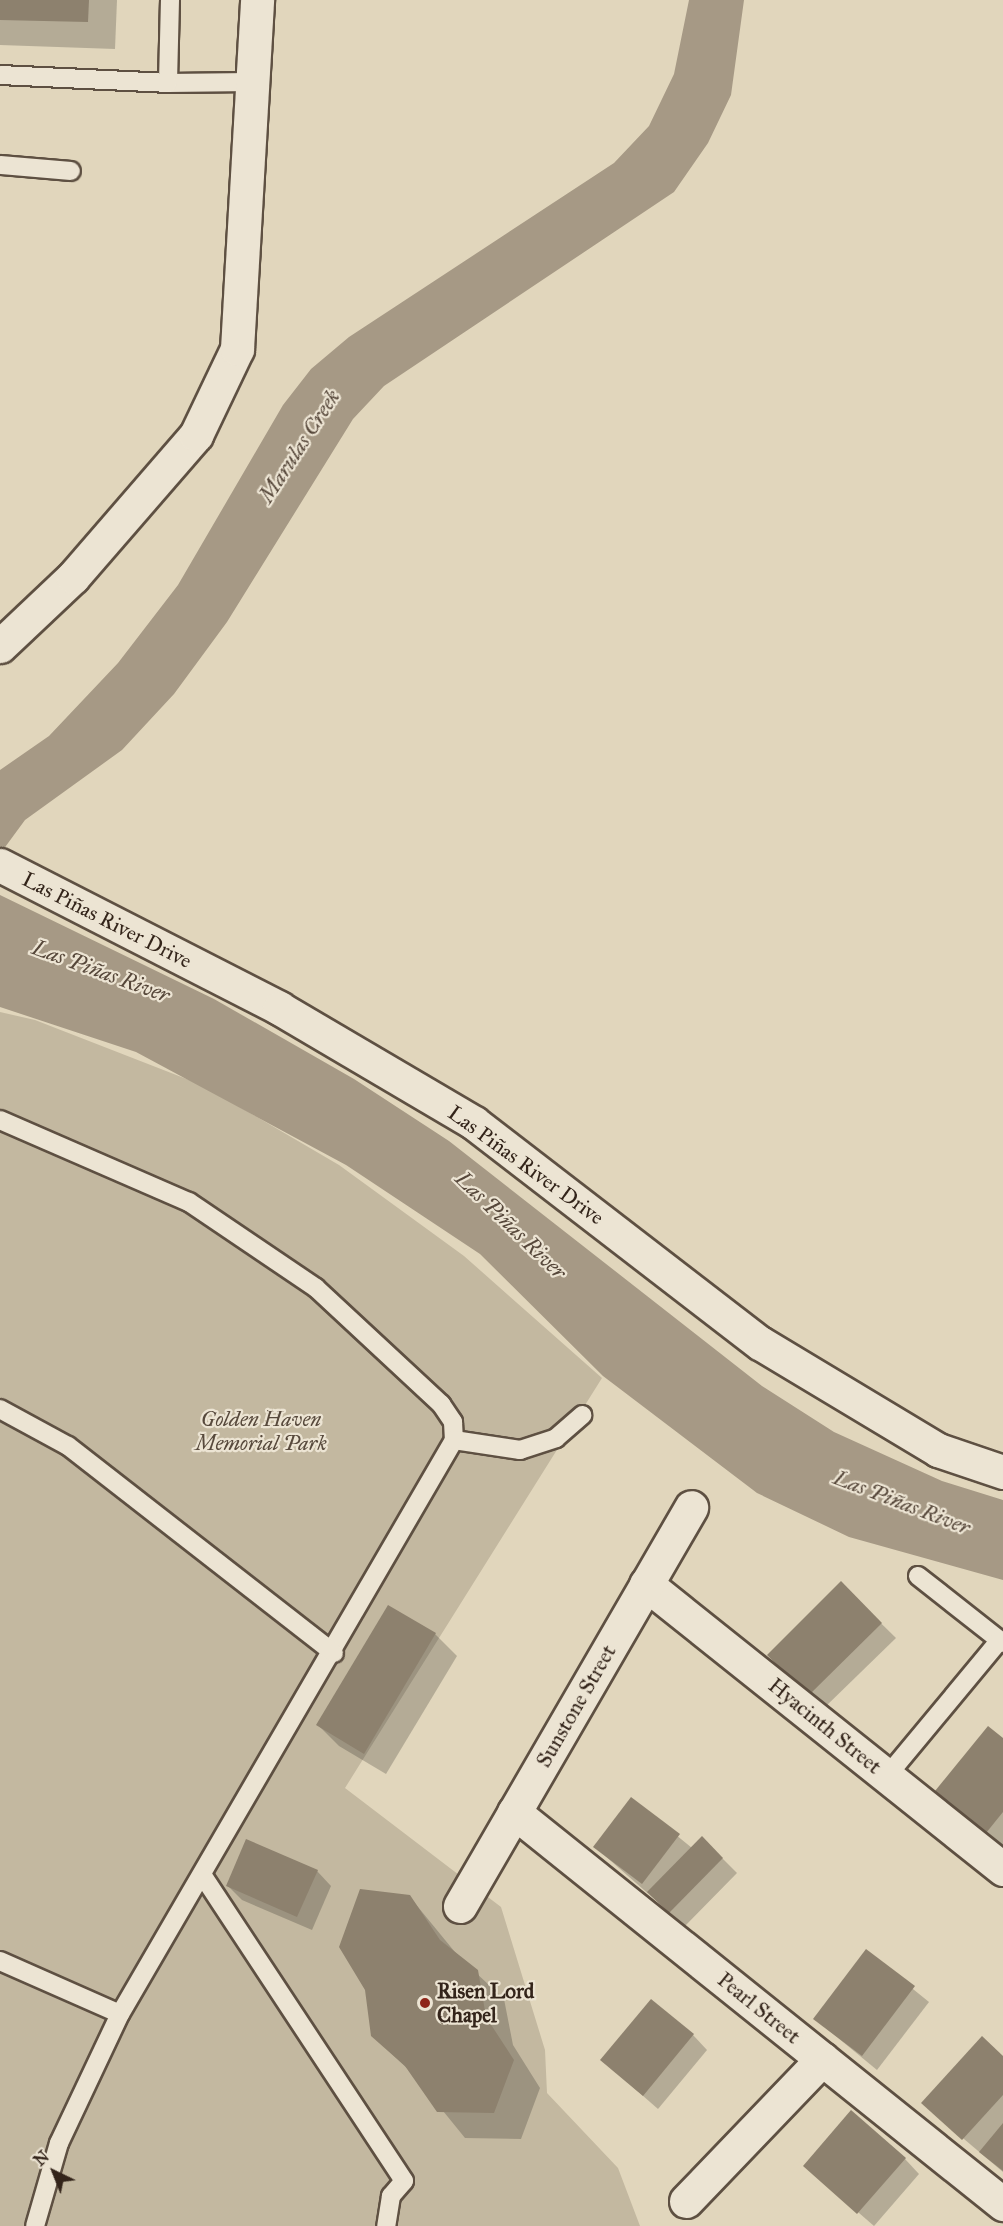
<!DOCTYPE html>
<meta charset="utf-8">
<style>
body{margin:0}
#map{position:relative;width:1003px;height:2226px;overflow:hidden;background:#e1d6bc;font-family:"IM FELL Great Primer",serif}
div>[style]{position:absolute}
.green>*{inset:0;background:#c3b8a0}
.water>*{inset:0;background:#a69985}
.shadow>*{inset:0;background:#0003}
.building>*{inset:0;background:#8d816e}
.roads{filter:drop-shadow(2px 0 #5e5042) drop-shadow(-2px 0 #5e5042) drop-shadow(0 2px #5e5042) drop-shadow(0 -2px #5e5042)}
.service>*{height:18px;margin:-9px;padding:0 9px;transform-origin:9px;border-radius:9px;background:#ece4d3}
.minor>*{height:33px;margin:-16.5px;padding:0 16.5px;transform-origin:16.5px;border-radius:16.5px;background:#ece4d3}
.tertiary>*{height:33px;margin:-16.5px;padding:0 16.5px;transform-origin:16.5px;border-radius:16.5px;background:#ece4d3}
.dots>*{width:16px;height:16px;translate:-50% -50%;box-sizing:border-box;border:3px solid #ece4d3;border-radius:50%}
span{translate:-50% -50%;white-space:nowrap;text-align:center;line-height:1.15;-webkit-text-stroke:4.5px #ece4d3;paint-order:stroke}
.street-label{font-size:21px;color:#33241a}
.park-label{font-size:21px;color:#57493c;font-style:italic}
.poi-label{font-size:21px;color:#33241a;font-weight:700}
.left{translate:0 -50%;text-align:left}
.water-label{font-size:22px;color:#56473a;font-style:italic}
.north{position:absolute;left:24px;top:2142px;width:60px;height:60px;-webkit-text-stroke:4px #ece4d3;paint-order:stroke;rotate:317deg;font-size:16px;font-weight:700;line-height:24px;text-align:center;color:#33241a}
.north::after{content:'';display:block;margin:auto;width:21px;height:27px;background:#33241a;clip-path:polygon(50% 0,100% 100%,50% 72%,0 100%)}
</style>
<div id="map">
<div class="green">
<i style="clip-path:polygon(0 1012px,35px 1020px,202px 1085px,339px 1165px,464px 1256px,602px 1378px,345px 1788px,501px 1907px,545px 2050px,547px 2093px,618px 2168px,640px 2226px,0 2226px)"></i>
</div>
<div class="water">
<i style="clip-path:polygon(689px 0,744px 0,731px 95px,708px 143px,674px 192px,384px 386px,353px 419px,227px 622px,174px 694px,122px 750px,25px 820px,0 854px,0 770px,49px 736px,118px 663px,178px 585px,283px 405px,311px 369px,349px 337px,614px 163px,649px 126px,674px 74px)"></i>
<i style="clip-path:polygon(0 895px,214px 999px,354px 1079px,449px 1141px,762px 1386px,834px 1432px,942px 1481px,1003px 1500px,1003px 1580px,849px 1537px,757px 1493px,603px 1376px,480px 1254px,346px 1165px,136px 1052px,0 1007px)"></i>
</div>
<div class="shadow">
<i style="clip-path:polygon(0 0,117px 0,115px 49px,0 45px)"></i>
<i style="clip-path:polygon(841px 1584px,896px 1638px,823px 1709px,769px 1655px)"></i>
<i style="clip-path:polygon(389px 1607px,435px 1634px,457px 1656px,386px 1774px,339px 1746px,318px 1725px)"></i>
<i style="clip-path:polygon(1003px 1740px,1003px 1844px,1001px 1847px,937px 1791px)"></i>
<i style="clip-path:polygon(632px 1799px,692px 1848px,702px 1838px,737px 1873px,685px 1926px,595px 1847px)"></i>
<i style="clip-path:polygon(317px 1871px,331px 1886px,312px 1930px,242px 1900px,228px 1886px)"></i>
<i style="clip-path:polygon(409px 1896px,459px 1957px,504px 1999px,513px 2045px,540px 2088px,521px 2139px,465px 2138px,413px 2074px,372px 2035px)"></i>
<i style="clip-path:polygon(866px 1951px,929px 2002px,877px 2070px,815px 2019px)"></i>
<i style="clip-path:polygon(693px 2035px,707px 2050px,658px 2109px,602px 2060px)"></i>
<i style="clip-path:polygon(1003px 2058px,1003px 2172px,938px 2117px)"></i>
<i style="clip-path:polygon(905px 2159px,919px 2174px,874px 2226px,805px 2166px)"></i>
</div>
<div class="building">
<i style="clip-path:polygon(0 0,89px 0,88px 22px,0 20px)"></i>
<i style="clip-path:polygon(841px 1581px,882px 1623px,808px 1696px,767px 1655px)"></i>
<i style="clip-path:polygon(388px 1605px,436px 1633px,364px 1754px,316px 1725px)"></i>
<i style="clip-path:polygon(988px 1726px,1003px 1738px,1003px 1812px,986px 1833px,935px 1791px)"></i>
<i style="clip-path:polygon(631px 1797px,680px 1834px,642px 1884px,593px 1847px)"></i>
<i style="clip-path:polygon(702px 1836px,723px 1858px,669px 1913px,647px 1892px)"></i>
<i style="clip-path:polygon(246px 1839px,318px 1870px,297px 1917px,226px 1886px)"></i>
<i style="clip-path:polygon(360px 1889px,410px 1895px,440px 1940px,478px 1970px,486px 2017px,514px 2060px,494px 2113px,437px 2112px,405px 2066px,371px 2036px,365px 1990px,339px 1947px)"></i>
<i style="clip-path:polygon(866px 1949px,915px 1986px,862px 2056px,813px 2019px)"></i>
<i style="clip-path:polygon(651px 1999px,694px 2034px,643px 2096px,600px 2060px)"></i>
<i style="clip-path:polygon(982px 2036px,1003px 2056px,1003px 2095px,962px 2140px,921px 2103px)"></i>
<i style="clip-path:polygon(851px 2110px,906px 2158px,857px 2214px,803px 2166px)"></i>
<i style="clip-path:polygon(1003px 2123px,1003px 2171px,979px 2152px)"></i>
</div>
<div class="roads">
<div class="service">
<i style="left:170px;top:0;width:83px;rotate:91.4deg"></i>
<i style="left:168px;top:83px;width:83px;rotate:-0.7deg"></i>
<i style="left:0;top:75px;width:168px;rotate:2.7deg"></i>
<i style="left:0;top:165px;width:71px;rotate:4.8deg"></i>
<i style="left:0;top:1120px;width:206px;rotate:23.5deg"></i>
<i style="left:189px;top:1202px;width:153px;rotate:34.1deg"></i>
<i style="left:316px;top:1288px;width:171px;rotate:42.9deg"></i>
<i style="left:441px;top:1404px;width:22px;rotate:56deg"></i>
<i style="left:453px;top:1422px;width:18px;rotate:87deg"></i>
<i style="left:454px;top:1440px;width:664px;rotate:120.19deg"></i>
<i style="left:120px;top:2014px;width:143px;rotate:115.3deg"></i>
<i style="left:59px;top:2143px;width:86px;rotate:106.1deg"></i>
<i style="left:0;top:1409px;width:77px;rotate:28.6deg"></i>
<i style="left:68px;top:1446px;width:337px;rotate:37.9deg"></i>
<i style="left:454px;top:1440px;width:67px;rotate:8.6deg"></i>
<i style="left:520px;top:1450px;width:38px;rotate:-18deg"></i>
<i style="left:556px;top:1438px;width:35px;rotate:-41deg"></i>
<i style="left:918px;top:1576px;width:108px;rotate:38.2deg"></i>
<i style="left:887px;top:1776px;width:175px;rotate:-50.3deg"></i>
<i style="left:203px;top:1876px;width:365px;rotate:56.6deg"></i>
<i style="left:404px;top:2181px;width:20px;rotate:131deg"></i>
<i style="left:391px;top:2196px;width:30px;rotate:99deg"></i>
<i style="left:0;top:1961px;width:131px;rotate:23.8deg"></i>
</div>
<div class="minor">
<i style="left:646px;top:1584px;width:457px;rotate:38.6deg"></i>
<i style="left:514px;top:1812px;width:627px;rotate:38.72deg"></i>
<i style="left:460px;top:1906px;width:461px;rotate:-59.9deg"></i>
<i style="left:686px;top:2201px;width:197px;rotate:-46.2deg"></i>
</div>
<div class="tertiary">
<i style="left:0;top:646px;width:100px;rotate:-43.4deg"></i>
<i style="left:73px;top:577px;width:188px;rotate:-49.1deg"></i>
<i style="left:196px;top:435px;width:95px;rotate:-64.5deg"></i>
<i style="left:237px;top:349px;width:350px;rotate:-86.7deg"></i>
<i style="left:0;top:865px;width:314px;rotate:27.1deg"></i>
<i style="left:279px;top:1008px;width:226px;rotate:30.5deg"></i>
<i style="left:474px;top:1123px;width:361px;rotate:37.6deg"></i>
<i style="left:760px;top:1343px;width:208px;rotate:31deg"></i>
<i style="left:938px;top:1450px;width:69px;rotate:18.7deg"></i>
</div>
</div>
<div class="dots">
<i style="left:425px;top:2003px;background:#8f2418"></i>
</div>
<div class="street-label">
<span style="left:107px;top:920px;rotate:27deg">Las Piñas River Drive</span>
<span style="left:526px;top:1165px;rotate:36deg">Las Piñas River Drive</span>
<span style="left:576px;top:1706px;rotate:-60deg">Sunstone Street</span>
<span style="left:825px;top:1726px;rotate:39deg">Hyacinth Street</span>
<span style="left:759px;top:2008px;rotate:39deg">Pearl Street</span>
</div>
<div class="park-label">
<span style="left:261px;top:1431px">Golden Haven<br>Memorial Park</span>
</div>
<div class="poi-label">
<span class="left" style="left:437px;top:2003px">Risen Lord<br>Chapel</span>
</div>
<div class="water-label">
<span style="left:299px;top:446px;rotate:-57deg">Marulas Creek</span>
<span style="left:101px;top:971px;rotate:20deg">Las Piñas River</span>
<span style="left:511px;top:1225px;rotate:44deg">Las Piñas River</span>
<span style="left:902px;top:1502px;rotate:21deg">Las Piñas River</span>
</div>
<div class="north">N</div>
</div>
